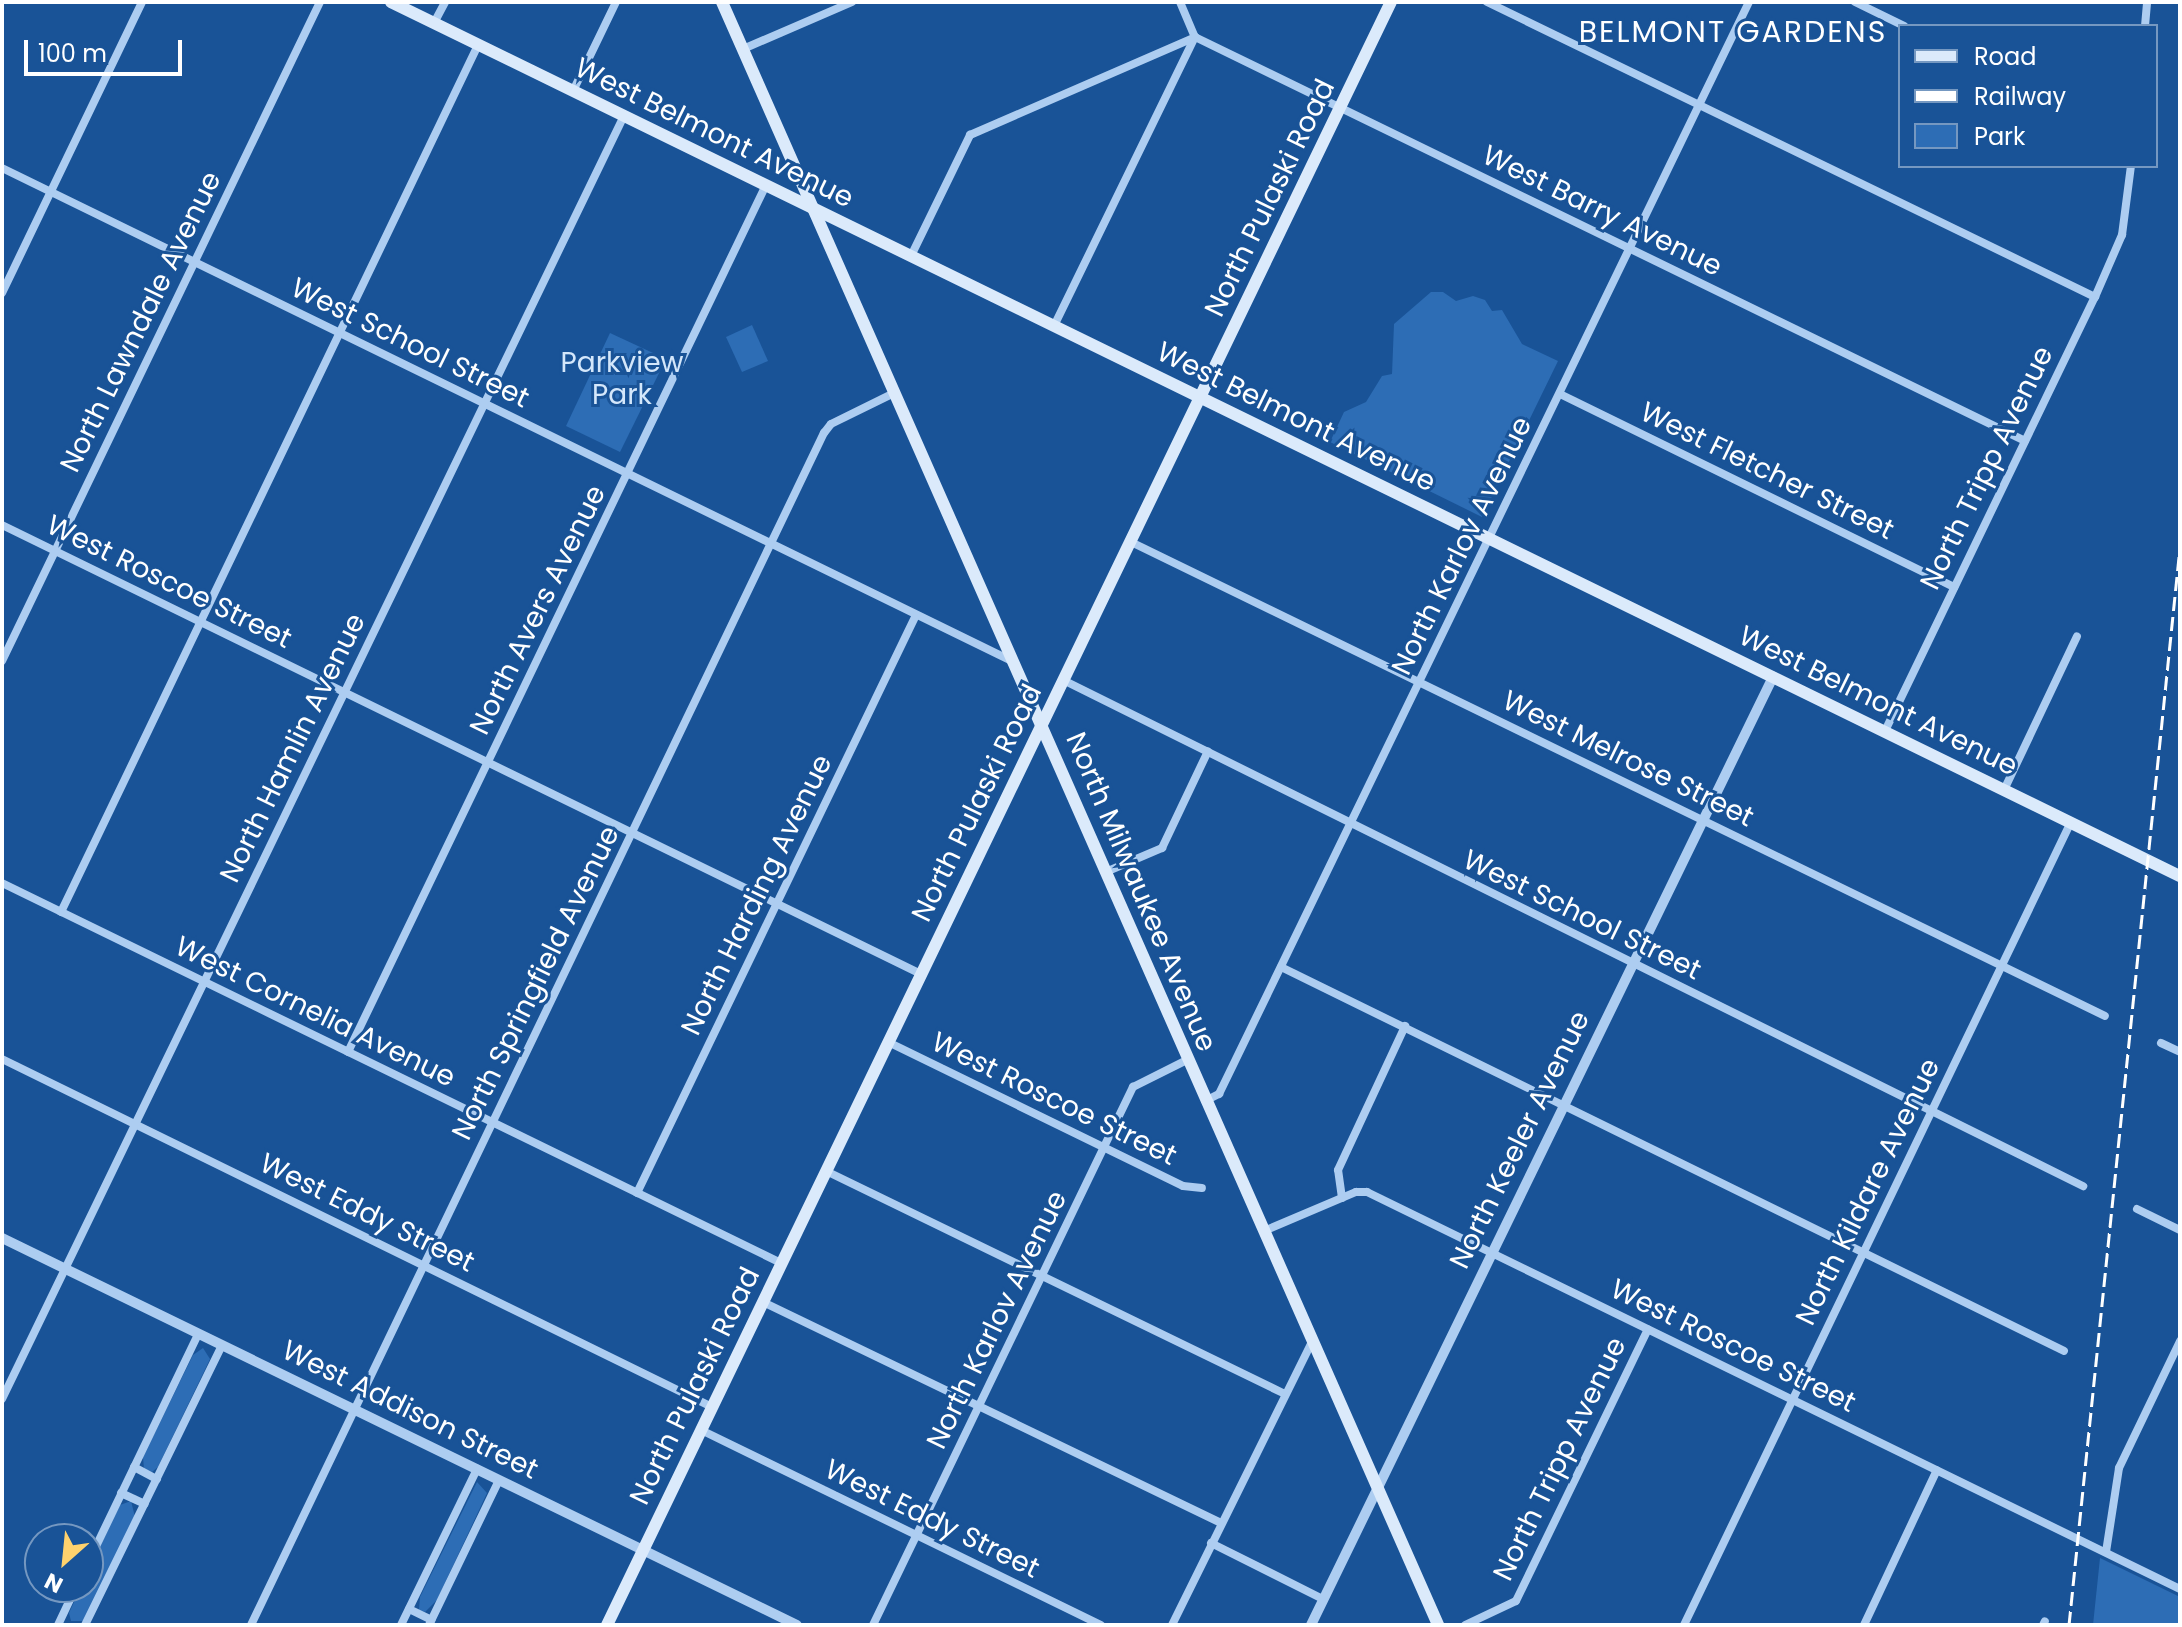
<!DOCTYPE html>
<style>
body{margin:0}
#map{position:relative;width:2182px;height:1627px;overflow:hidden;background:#195397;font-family:Poppins,sans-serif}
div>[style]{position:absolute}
.green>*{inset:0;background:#2d6db5}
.minor>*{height:8px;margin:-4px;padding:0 4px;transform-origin:4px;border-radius:4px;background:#adcdf1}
.tertiary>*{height:10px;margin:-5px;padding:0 5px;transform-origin:5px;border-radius:5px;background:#adcdf1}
.secondary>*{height:12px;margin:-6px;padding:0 6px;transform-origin:6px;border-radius:6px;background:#dbeafb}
.rail>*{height:3px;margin-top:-1.5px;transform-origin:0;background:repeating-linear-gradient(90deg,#fff 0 14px,transparent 0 20px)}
span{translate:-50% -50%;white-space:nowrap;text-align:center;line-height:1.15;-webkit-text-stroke:6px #195397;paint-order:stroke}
.street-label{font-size:28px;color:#fff}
.park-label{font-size:28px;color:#d4e7fb}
.neighbourhood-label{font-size:30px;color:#fff;letter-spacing:2px}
.frame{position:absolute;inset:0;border:4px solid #fff;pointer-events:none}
.legend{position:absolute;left:1898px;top:24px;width:260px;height:144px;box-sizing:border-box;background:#195397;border:2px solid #7598c1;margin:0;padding:10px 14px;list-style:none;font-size:24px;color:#fff}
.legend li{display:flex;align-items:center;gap:16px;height:40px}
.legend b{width:40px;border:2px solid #7598c1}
.north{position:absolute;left:24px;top:1523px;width:80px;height:80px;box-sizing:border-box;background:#195397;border:2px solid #7598c1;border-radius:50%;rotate:207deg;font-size:22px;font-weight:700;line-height:32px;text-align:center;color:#fff}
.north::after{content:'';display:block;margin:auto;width:28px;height:36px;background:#ffd26d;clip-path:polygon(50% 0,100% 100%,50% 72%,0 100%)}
.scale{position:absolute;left:24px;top:40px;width:158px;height:36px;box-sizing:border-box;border:4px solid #fff;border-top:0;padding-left:10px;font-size:24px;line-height:28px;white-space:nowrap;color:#fff;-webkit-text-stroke:6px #195397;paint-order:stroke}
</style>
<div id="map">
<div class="green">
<i style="clip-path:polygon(1431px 292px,1443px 292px,1456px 301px,1473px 296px,1485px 300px,1492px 311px,1502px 310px,1522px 344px,1558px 361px,1482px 517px,1330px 442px,1344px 412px,1366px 402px,1382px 376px,1392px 374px,1394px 324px)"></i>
<i style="clip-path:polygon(752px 325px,768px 361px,742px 372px,726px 337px)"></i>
<i style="clip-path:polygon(610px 333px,666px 359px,620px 452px,566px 426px)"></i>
<i style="clip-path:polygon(203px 1348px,210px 1359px,158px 1467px,152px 1472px,144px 1469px,143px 1457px,193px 1355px)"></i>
<i style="clip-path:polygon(477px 1482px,487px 1493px,437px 1600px,425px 1612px,419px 1610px,420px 1597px)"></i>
<i style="clip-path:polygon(131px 1501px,135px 1517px,84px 1621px,71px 1621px,69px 1613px,81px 1587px,88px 1587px,88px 1572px,120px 1505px)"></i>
<i style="clip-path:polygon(2100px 1558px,2180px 1597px,2180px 1625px,2093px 1625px)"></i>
</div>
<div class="minor">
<i style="left:1180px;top:2px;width:38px;rotate:67deg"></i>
<i style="left:1195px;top:37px;width:923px;rotate:25.95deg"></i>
<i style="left:1487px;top:2px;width:676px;rotate:25.88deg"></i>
<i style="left:1855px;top:2px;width:55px;rotate:26.1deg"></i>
<i style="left:434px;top:23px;width:24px;rotate:-62deg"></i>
<i style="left:2145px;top:26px;width:24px;rotate:-85deg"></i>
<i style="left:743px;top:49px;width:119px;rotate:-23.3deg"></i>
<i style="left:573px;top:91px;width:99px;rotate:-64.2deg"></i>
<i style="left:2px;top:168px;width:1124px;rotate:26.02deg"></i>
<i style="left:911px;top:256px;width:135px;rotate:-64deg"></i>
<i style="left:970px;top:135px;width:245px;rotate:-23.5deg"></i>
<i style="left:2px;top:293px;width:323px;rotate:-64.3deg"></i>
<i style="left:1054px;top:326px;width:322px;rotate:-64deg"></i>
<i style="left:1560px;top:394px;width:439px;rotate:26.1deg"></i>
<i style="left:2px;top:525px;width:1023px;rotate:26.04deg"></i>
<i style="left:1131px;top:542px;width:1083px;rotate:25.95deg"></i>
<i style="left:2px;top:661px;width:732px;rotate:-64.24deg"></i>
<i style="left:1063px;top:680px;width:1139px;rotate:26.39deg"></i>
<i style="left:1885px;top:731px;width:482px;rotate:-64.2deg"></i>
<i style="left:2095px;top:297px;width:68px;rotate:-66.5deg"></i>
<i style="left:2122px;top:235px;width:70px;rotate:-82.6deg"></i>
<i style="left:2004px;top:790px;width:170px;rotate:-64.6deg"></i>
<i style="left:1108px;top:871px;width:59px;rotate:-23.1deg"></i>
<i style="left:1162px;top:848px;width:107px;rotate:-64.6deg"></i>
<i style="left:2px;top:883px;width:867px;rotate:26deg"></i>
<i style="left:61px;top:912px;width:962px;rotate:-64.31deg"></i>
<i style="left:1281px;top:967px;width:872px;rotate:26.12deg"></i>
<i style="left:888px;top:1042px;width:328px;rotate:26deg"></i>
<i style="left:1183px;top:1186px;width:19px;rotate:6deg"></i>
<i style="left:2161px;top:1043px;width:21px;rotate:25deg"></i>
<i style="left:348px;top:1052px;width:963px;rotate:-64.26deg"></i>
<i style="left:2px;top:1059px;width:791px;rotate:26.11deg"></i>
<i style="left:1205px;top:1101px;width:16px;rotate:-27deg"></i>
<i style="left:1219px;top:1094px;width:1214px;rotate:-64.11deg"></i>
<i style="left:826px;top:1171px;width:508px;rotate:25.91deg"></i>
<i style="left:637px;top:1193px;width:642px;rotate:-64.23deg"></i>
<i style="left:1342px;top:1198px;width:28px;rotate:-98deg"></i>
<i style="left:1338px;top:1170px;width:159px;rotate:-65deg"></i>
<i style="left:2137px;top:1209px;width:48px;rotate:26deg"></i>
<i style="left:1264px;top:1231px;width:100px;rotate:-23deg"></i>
<i style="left:1356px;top:1192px;width:11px"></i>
<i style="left:1367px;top:1192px;width:905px;rotate:26.03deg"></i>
<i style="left:763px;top:1302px;width:509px;rotate:25.76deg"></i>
<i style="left:2px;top:1399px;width:1426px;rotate:-64.14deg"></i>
<i style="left:701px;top:1430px;width:445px;rotate:26deg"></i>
<i style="left:134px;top:1467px;width:26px;rotate:28deg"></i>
<i style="left:121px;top:1493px;width:26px;rotate:25deg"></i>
<i style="left:1211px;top:1543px;width:125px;rotate:26.6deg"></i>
<i style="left:2106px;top:1552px;width:85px;rotate:-81.2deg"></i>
<i style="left:2119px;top:1468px;width:141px;rotate:-64.3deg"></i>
<i style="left:88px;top:1563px;width:254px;rotate:-64.3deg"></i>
<i style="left:409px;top:1609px;width:25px;rotate:26deg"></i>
<i style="left:58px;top:1625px;width:42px;rotate:-64.7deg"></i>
<i style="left:85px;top:1625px;width:312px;rotate:-63.9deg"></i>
<i style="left:251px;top:1625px;width:1323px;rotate:-64.33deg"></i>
<i style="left:824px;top:433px;width:11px;rotate:-52deg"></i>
<i style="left:831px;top:424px;width:70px;rotate:-26.2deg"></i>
<i style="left:401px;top:1625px;width:174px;rotate:-64deg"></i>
<i style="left:429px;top:1625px;width:161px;rotate:-64.2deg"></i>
<i style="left:873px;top:1625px;width:598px;rotate:-64.21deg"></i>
<i style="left:1133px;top:1087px;width:60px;rotate:-26.6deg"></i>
<i style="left:1172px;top:1625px;width:318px;rotate:-63.7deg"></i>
<i style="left:1465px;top:1625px;width:56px;rotate:-25.2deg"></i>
<i style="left:1516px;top:1601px;width:302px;rotate:-64.1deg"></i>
<i style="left:1684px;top:1625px;width:891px;rotate:-64.27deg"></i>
<i style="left:1864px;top:1625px;width:171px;rotate:-64.8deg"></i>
<i style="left:2043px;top:1625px;width:4px;rotate:-63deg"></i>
</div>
<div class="tertiary">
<i style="left:2px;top:1238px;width:884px;rotate:25.96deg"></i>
<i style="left:1311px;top:1625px;width:1055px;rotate:-64.02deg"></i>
</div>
<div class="secondary">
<i style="left:391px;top:2px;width:1991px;rotate:26.04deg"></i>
<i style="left:722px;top:2px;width:1774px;rotate:66.19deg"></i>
<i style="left:607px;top:1625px;width:1802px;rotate:-64.22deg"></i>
</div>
<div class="rail">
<i style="left:2069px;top:1625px;width:1084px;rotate:-84.12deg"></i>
</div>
<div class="street-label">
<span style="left:714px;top:133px;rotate:26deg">West Belmont Avenue</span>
<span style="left:1270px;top:198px;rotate:-64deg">North Pulaski Road</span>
<span style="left:1602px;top:211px;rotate:26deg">West Barry Avenue</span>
<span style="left:141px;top:322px;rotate:-64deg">North Lawndale Avenue</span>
<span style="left:410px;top:343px;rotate:26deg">West School Street</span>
<span style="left:1296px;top:417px;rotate:26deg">West Belmont Avenue</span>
<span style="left:1987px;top:468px;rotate:-64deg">North Tripp Avenue</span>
<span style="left:1767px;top:471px;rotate:26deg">West Fletcher Street</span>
<span style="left:1462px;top:546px;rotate:-64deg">North Karlov Avenue</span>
<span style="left:169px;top:582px;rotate:26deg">West Roscoe Street</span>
<span style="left:538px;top:610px;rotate:-64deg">North Avers Avenue</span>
<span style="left:1878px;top:701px;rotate:26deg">West Belmont Avenue</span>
<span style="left:293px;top:748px;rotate:-64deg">North Hamlin Avenue</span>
<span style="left:1628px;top:759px;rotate:26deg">West Melrose Street</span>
<span style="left:977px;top:803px;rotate:-64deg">North Pulaski Road</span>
<span style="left:1141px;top:892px;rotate:67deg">North Milwaukee Avenue</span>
<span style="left:757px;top:895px;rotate:-64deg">North Harding Avenue</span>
<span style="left:1582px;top:915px;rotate:26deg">West School Street</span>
<span style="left:536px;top:983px;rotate:-64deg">North Springfield Avenue</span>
<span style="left:315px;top:1012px;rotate:26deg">West Cornelia Avenue</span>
<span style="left:1054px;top:1099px;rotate:26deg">West Roscoe Street</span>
<span style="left:1520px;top:1140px;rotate:-64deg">North Keeler Avenue</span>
<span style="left:1868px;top:1192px;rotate:-64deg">North Kildare Avenue</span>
<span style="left:367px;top:1213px;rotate:26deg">West Eddy Street</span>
<span style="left:997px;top:1320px;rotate:-64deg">North Karlov Avenue</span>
<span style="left:1733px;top:1346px;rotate:26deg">West Roscoe Street</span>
<span style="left:695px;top:1386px;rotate:-64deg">North Pulaski Road</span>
<span style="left:410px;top:1410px;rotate:26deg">West Addison Street</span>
<span style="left:1560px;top:1459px;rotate:-64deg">North Tripp Avenue</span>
<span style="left:932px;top:1519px;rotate:26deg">West Eddy Street</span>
</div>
<div class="park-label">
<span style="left:622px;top:379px">Parkview<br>Park</span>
</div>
<div class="neighbourhood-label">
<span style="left:1733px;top:32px">BELMONT GARDENS</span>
</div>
<div class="frame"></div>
<ul class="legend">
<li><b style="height:10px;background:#dbeafb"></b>Road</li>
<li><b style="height:10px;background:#fff"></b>Railway</li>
<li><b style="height:22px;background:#2d6db5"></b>Park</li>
</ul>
<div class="north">N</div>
<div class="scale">100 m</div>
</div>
